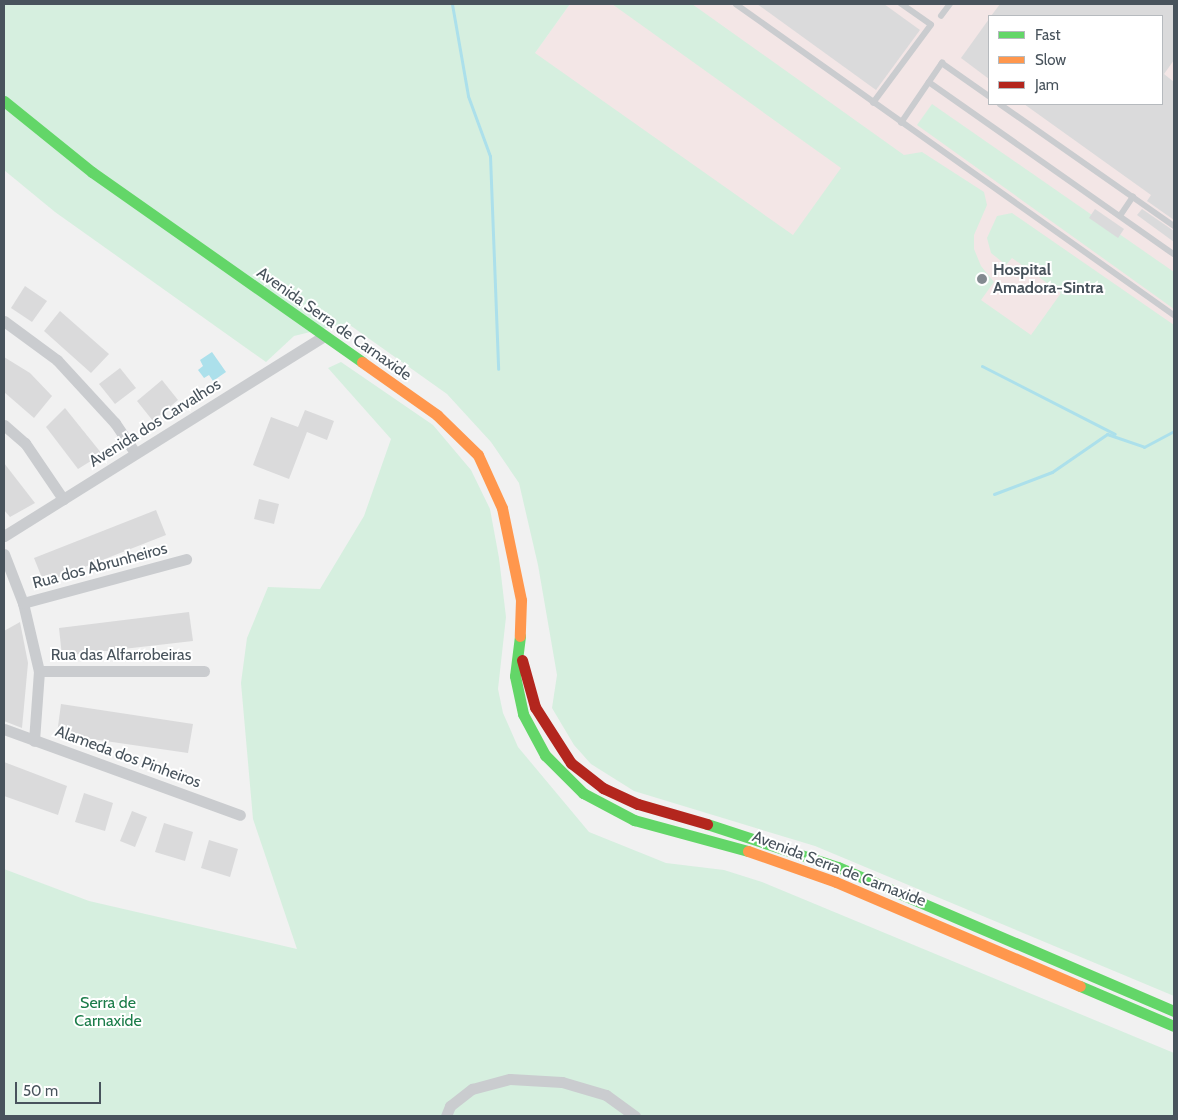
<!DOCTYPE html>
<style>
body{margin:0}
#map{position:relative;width:1178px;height:1120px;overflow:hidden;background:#f1f1f1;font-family:Cabin,sans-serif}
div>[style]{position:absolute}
.medical>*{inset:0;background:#f3e6e6}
.green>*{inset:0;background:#d6efdf}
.water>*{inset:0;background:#ace0eb}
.stream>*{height:3px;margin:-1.5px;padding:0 1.5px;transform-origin:1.5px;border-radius:1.5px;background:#ace0eb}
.building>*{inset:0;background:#dadadb}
.lane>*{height:5.5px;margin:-2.75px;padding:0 2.75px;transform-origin:2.75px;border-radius:2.75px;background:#cacccf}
.street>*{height:11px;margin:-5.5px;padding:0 5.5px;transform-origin:5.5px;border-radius:5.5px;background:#cacccf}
.fast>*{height:11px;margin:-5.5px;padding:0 5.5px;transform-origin:5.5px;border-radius:5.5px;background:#63d668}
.slow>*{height:11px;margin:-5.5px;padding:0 5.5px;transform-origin:5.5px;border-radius:5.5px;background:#ff974d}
.jam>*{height:11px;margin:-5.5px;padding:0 5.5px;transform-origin:5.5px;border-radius:5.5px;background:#b3261e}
.dots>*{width:14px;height:14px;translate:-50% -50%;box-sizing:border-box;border:2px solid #fff;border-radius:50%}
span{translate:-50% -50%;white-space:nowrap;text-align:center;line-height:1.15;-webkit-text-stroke:4px #fff;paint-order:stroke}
.poi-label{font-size:16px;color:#48535c;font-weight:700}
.left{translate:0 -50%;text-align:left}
.street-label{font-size:16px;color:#48535c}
.park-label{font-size:16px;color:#1b7c49}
.frame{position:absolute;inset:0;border:5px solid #48535c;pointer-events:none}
.legend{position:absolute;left:988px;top:15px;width:175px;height:90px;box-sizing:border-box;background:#fff;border:1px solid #b6babe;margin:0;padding:6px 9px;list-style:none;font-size:15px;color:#48535c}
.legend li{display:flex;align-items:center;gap:10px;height:25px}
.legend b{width:25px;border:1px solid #b6babe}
.scale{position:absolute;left:15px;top:1082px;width:86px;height:22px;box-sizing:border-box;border:2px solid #48535c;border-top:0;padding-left:6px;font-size:15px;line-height:18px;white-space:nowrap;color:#48535c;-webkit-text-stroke:4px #fff;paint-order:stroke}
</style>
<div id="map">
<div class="medical">
<i style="clip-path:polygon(evenodd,570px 4px,1174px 4px,1174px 555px,514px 82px,570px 4px,989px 16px,1162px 16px,1162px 104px,989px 104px,989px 16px)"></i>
</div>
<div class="green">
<i style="clip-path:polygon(4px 4px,570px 4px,535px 53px,793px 235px,841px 168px,612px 4px,692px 4px,904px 155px,922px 152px,984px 192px,987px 205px,974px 235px,974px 249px,981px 266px,994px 282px,981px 300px,1031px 335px,1061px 293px,1012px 258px,1006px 265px,991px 253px,987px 238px,997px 216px,1012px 213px,1174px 325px,1174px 996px,815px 846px,634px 791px,591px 764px,574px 745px,552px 708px,557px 675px,538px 565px,519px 483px,491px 442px,447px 394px,347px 323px,294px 336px,266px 362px,55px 212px,4px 170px)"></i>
<i style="clip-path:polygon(932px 104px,1174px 272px,1174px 309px,917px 125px)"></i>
<i style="clip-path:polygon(341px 362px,433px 425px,471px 470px,490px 509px,499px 558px,506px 617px,498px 689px,503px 713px,518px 747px,589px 832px,666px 863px,724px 870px,762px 882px,1174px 1053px,1174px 1116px,4px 1116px,4px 869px,89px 901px,297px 949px,253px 819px,241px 683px,247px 638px,268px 587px,320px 589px,364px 516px,391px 439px,328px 368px)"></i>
</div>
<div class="water">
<i style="clip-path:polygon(212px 352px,226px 372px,213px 381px,209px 375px,204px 378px,198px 370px,203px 366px,200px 360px)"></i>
</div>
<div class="stream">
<i style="left:452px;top:4px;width:93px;rotate:80.1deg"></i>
<i style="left:468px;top:96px;width:64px;rotate:69.9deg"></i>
<i style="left:490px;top:156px;width:213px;rotate:87.8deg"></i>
<i style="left:982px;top:366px;width:149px;rotate:27.1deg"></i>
<i style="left:994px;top:494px;width:62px;rotate:-20.8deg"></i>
<i style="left:1052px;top:472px;width:67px;rotate:-34.6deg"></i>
<i style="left:1107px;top:434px;width:39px;rotate:19deg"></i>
<i style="left:1144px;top:447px;width:34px;rotate:-28deg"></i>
</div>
<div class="building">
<i style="clip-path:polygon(757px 4px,884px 4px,920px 30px,876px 90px)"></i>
<i style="clip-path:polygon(1000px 4px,1174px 4px,1174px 60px,1164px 74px,1174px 82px,1174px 220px,1147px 201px,1151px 195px,1024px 104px,1162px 104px,1162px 16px,991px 16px)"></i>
<i style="clip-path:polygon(989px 19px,989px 79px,961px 58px)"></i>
<i style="clip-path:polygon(1095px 209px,1124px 229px,1118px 238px,1089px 218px)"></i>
<i style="clip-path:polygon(1142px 209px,1174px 231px,1174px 242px,1137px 215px)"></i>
<i style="clip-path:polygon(25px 286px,47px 301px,32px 322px,11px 308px)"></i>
<i style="clip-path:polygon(60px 311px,109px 354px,91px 373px,44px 331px)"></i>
<i style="clip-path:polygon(4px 357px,30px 373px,52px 396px,34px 418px,4px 392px)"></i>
<i style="clip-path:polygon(120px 368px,136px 388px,115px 404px,99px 384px)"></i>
<i style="clip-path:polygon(162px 380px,178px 400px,153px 421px,137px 401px)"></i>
<i style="clip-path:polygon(65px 408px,102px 454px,78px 469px,46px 427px)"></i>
<i style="clip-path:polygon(305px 410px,334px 421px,327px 440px,307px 432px,289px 479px,253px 465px,271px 417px,298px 427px)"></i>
<i style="clip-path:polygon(4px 463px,35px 503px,10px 517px,4px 510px)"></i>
<i style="clip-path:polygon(259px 499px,279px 504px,274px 524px,254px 519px)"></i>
<i style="clip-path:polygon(156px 510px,166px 535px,44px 583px,34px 558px)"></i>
<i style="clip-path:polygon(189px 612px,193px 641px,62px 656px,59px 628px)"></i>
<i style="clip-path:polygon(20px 622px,28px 663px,22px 728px,4px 721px,4px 631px)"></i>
<i style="clip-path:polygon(61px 704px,193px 724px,188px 753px,57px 734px)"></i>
<i style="clip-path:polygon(4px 762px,67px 786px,58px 815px,4px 796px)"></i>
<i style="clip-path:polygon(84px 793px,113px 803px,105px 831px,75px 822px)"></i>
<i style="clip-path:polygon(132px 811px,147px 817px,135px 847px,120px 841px)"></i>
<i style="clip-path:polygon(164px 823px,193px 832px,185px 861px,155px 852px)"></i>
<i style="clip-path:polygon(209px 840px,238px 849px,230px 877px,201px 868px)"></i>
</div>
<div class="lane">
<i style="left:736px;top:4px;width:537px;rotate:35.38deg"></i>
<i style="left:941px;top:16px;width:15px;rotate:-53deg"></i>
<i style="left:929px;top:82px;width:299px;rotate:35.1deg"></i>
<i style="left:873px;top:103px;width:97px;rotate:-53.4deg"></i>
<i style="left:931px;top:25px;width:37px;rotate:-145deg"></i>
<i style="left:1000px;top:104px;width:213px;rotate:35deg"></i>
<i style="left:901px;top:123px;width:73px;rotate:-55.7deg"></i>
<i style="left:942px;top:63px;width:57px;rotate:35.1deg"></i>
<i style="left:1120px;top:216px;width:23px;rotate:-56deg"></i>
</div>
<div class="street">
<i style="left:4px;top:321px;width:66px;rotate:36.3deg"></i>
<i style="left:57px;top:360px;width:86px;rotate:47.4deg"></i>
<i style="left:115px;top:423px;width:36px;rotate:56deg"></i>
<i style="left:4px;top:425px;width:28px;rotate:41deg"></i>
<i style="left:25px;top:443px;width:68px;rotate:55.8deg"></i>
<i style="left:4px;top:536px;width:376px;rotate:-32deg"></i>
<i style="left:4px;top:554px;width:53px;rotate:68.8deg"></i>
<i style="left:23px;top:603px;width:70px;rotate:76.8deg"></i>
<i style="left:39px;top:671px;width:70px;rotate:94.1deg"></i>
<i style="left:23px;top:603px;width:169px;rotate:-15.1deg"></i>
<i style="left:39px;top:671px;width:165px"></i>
<i style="left:4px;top:729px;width:251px;rotate:20deg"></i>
<i style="left:446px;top:1116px;width:11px;rotate:-68deg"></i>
<i style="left:450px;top:1106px;width:28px;rotate:-38deg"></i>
<i style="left:472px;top:1089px;width:39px;rotate:-15deg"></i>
<i style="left:510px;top:1079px;width:52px;rotate:3.3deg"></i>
<i style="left:562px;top:1082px;width:46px;rotate:16.5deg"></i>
<i style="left:606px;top:1095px;width:36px;rotate:36deg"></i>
</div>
<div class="fast">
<i style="left:4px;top:101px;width:113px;rotate:38.9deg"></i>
<i style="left:92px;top:172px;width:330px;rotate:35.1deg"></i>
<i style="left:520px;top:636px;width:40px;rotate:97.1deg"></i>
<i style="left:515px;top:676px;width:39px;rotate:78deg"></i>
<i style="left:523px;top:714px;width:47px;rotate:61.8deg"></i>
<i style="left:545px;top:755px;width:54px;rotate:45deg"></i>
<i style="left:583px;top:793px;width:58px;rotate:27.9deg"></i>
<i style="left:634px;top:820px;width:118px;rotate:15.2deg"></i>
<i style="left:707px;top:824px;width:138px;rotate:18.2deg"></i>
<i style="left:838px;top:867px;width:366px;rotate:23.2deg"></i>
<i style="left:1080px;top:986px;width:102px;rotate:23.1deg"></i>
</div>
<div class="slow">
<i style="left:362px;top:362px;width:92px;rotate:35.2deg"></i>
<i style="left:437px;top:415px;width:57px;rotate:44.3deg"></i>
<i style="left:478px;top:455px;width:58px;rotate:65.6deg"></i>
<i style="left:502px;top:508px;width:94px;rotate:78.3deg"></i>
<i style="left:521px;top:600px;width:36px;rotate:92deg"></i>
<i style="left:748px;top:851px;width:93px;rotate:19.4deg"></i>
<i style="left:836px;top:882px;width:265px;rotate:23.1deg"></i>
</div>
<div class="jam">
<i style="left:522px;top:660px;width:49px;rotate:74.5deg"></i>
<i style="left:535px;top:707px;width:67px;rotate:57.3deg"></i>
<i style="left:571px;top:763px;width:41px;rotate:38deg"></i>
<i style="left:603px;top:788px;width:38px;rotate:25deg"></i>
<i style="left:638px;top:804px;width:72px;rotate:16.2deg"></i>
</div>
<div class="dots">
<i style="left:982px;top:279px;background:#838a90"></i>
</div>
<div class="poi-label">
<span class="left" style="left:993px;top:279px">Hospital<br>Amadora-Sintra</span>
</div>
<div class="street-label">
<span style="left:334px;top:324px;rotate:35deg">Avenida Serra de Carnaxide</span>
<span style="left:155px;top:423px;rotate:-32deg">Avenida dos Carvalhos</span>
<span style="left:100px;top:566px;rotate:-15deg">Rua dos Abrunheiros</span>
<span style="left:121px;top:655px">Rua das Alfarrobeiras</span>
<span style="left:128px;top:757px;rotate:20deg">Alameda dos Pinheiros</span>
<span style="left:839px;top:869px;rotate:21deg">Avenida Serra de Carnaxide</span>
</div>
<div class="park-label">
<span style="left:108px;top:1012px">Serra de<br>Carnaxide</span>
</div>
<div class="frame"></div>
<ul class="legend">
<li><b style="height:6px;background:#63d668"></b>Fast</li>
<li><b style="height:6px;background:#ff974d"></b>Slow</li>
<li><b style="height:6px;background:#b3261e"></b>Jam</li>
</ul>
<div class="scale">50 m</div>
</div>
